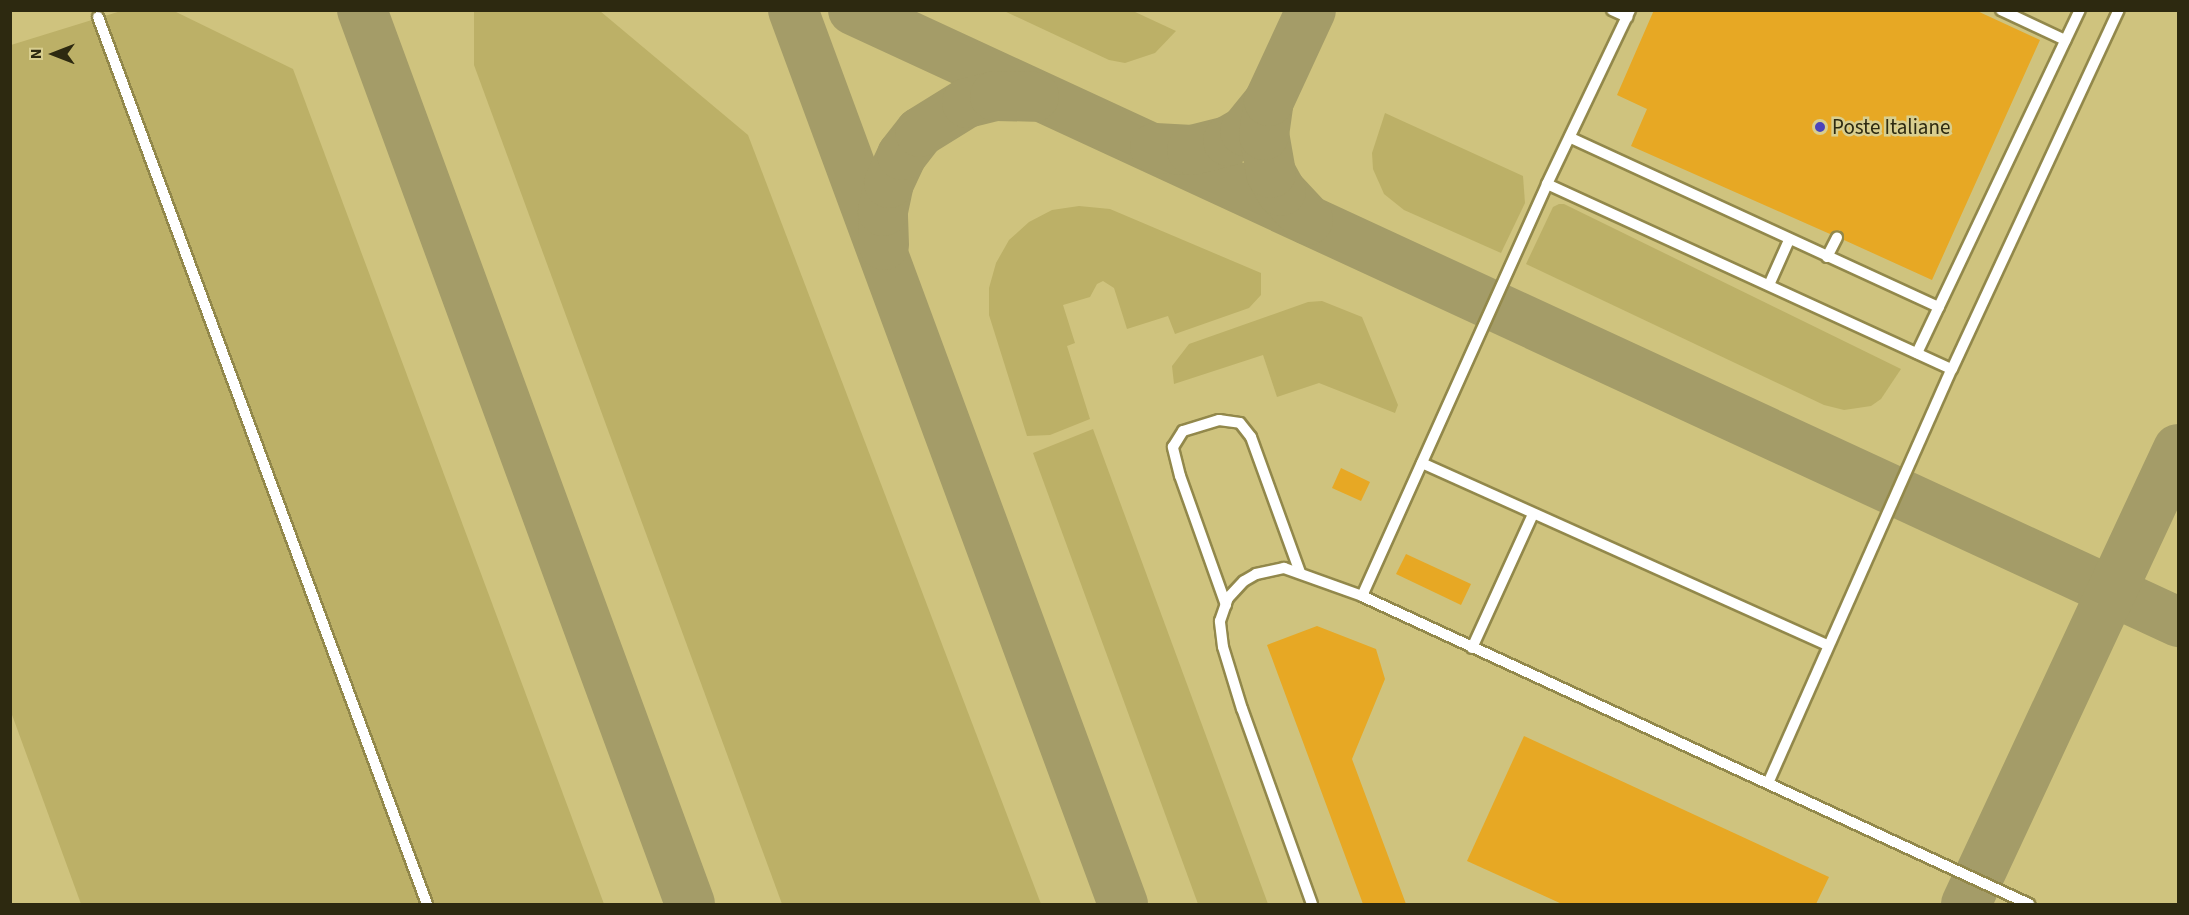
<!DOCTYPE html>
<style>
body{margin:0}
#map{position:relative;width:2189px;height:915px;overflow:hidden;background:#d8ce8f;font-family:"Source Sans 3",sans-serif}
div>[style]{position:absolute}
.built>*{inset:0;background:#cfc37e}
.green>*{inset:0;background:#bcb067}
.taxiway>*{height:50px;margin:-25px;padding:0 25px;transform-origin:25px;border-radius:25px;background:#a49c68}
.building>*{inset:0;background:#e7a824}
.roads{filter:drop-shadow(2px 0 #92884b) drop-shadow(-2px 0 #92884b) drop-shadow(0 2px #92884b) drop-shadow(0 -2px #92884b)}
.service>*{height:10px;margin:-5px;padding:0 5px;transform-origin:5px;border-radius:5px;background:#fff}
.dots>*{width:16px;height:16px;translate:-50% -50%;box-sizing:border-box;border:3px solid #d8ce8f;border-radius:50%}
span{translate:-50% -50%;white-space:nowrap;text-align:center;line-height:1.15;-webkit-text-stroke:5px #d8ce8f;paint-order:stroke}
.poi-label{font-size:21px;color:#2d2910}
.left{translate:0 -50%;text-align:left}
.frame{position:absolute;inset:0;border:12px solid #2d2910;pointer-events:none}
.north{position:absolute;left:24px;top:24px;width:60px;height:60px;-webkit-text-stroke:4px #d8ce8f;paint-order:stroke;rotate:270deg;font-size:16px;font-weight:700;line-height:24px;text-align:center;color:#2d2910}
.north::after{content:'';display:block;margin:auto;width:21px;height:27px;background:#2d2910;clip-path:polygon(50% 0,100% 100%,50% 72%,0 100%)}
</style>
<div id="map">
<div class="built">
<i style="clip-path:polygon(10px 11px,2178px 11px,2178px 904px,11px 904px)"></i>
</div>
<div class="green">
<i style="clip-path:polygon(121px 11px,174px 11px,293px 69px,604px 904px,81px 904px,11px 712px,11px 45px)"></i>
<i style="clip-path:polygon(474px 11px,600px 11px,748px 135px,1041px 904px,782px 904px,474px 65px)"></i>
<i style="clip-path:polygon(1004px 11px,1133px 11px,1176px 31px,1155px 53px,1125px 63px,1109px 60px)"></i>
<i style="clip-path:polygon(1385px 113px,1523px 176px,1525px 203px,1501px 253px,1404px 210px,1384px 194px,1373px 169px,1372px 153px)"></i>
<i style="clip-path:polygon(1559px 204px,1564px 204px,1901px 369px,1881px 399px,1871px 406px,1844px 410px,1824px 405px,1526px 264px,1553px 207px)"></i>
<i style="clip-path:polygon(1079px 206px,1110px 209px,1261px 273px,1261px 295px,1249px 308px,1175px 334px,1168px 316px,1127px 329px,1114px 288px,1103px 281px,1097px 284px,1090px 297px,1063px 305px,1075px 343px,1067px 346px,1090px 419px,1050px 435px,1027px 436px,989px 315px,989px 288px,996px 263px,1009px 240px,1029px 222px,1052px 210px)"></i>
<i style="clip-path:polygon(1322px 301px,1362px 317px,1398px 405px,1395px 413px,1319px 383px,1277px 397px,1263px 355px,1174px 384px,1172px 366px,1189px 344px,1308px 302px)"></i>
<i style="clip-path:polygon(1093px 429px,1268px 904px,1198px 904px,1033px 453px)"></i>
</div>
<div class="taxiway">
<i style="left:362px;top:10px;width:952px;rotate:69.85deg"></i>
<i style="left:793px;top:10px;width:953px;rotate:69.74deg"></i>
<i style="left:853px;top:10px;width:1460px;rotate:24.79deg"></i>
<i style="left:1155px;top:148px;width:37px;rotate:3deg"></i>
<i style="left:1192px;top:150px;width:37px;rotate:-14deg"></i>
<i style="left:1228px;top:141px;width:20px;rotate:-30deg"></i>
<i style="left:1245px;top:131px;width:38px;rotate:-51deg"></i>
<i style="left:1308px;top:220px;width:40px;rotate:-133deg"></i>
<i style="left:1281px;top:191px;width:21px;rotate:-119deg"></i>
<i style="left:1271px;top:173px;width:39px;rotate:-100deg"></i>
<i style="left:1264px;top:135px;width:34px;rotate:-82deg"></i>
<i style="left:1269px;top:101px;width:100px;rotate:-65.2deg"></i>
<i style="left:884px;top:245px;width:34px;rotate:-92deg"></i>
<i style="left:883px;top:211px;width:29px;rotate:-78deg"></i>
<i style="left:889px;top:183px;width:31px;rotate:-65deg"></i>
<i style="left:902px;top:155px;width:29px;rotate:-52deg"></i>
<i style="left:920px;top:132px;width:55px;rotate:-31.7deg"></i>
<i style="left:967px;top:103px;width:29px;rotate:-14deg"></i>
<i style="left:995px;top:96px;width:39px;rotate:1deg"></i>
<i style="left:1966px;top:904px;width:502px;rotate:-65.02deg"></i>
</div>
<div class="building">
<i style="clip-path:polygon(1654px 10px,1975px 10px,2040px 40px,1932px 280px,1844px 240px,1840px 230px,1830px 234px,1631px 146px,1647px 109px,1617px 95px)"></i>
<i style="clip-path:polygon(1341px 468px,1370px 482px,1361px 501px,1332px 488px)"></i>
<i style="clip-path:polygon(1406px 554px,1471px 584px,1461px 605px,1396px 574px)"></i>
<i style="clip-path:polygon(1317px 626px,1376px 649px,1385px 679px,1352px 759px,1406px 904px,1363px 904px,1267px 645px)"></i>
<i style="clip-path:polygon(1524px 736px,1829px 877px,1816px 904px,1562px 904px,1467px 861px)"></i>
</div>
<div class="roads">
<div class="service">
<i style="left:1612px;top:10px;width:17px;rotate:25deg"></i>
<i style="left:2001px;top:10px;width:71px;rotate:25.1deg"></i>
<i style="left:98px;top:17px;width:946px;rotate:69.65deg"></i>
<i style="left:1571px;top:138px;width:405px;rotate:24.7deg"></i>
<i style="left:1547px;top:184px;width:445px;rotate:24.6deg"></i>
<i style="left:1827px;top:257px;width:22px;rotate:-63deg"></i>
<i style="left:1769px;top:285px;width:49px;rotate:-66deg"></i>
<i style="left:1917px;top:353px;width:380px;rotate:-64.6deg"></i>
<i style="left:1422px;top:463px;width:444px;rotate:24.2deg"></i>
<i style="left:1362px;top:596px;width:452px;rotate:-65.8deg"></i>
<i style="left:1547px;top:184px;width:193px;rotate:-64.5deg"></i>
<i style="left:1226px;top:605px;width:137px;rotate:-109.6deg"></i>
<i style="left:1180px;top:476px;width:30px;rotate:-104deg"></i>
<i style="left:1173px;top:447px;width:19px;rotate:-58deg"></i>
<i style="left:1183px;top:431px;width:38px;rotate:-17deg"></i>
<i style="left:1219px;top:420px;width:21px;rotate:8deg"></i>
<i style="left:1240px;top:423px;width:18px;rotate:52deg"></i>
<i style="left:1251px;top:437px;width:144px;rotate:70.1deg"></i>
<i style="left:1472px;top:648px;width:147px;rotate:-65.5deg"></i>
<i style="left:1769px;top:781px;width:451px;rotate:-66.1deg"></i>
<i style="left:1952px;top:369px;width:396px;rotate:-65.1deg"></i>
<i style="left:1312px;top:904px;width:207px;rotate:-109.7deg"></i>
<i style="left:1242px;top:709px;width:65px;rotate:-107deg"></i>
<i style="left:1223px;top:647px;width:26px;rotate:-97deg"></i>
<i style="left:1220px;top:621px;width:24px;rotate:-71deg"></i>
<i style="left:1228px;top:598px;width:23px;rotate:-47deg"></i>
<i style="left:1244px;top:581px;width:14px;rotate:-30deg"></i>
<i style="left:1256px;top:574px;width:29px;rotate:-12deg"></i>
<i style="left:1284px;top:568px;width:83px;rotate:19.7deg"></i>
<i style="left:1362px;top:596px;width:735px;rotate:24.79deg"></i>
</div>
</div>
<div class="dots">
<i style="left:1820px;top:127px;background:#4b43ba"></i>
</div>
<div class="poi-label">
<span class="left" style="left:1832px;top:127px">Poste Italiane</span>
</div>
<div class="frame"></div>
<div class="north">N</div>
</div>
